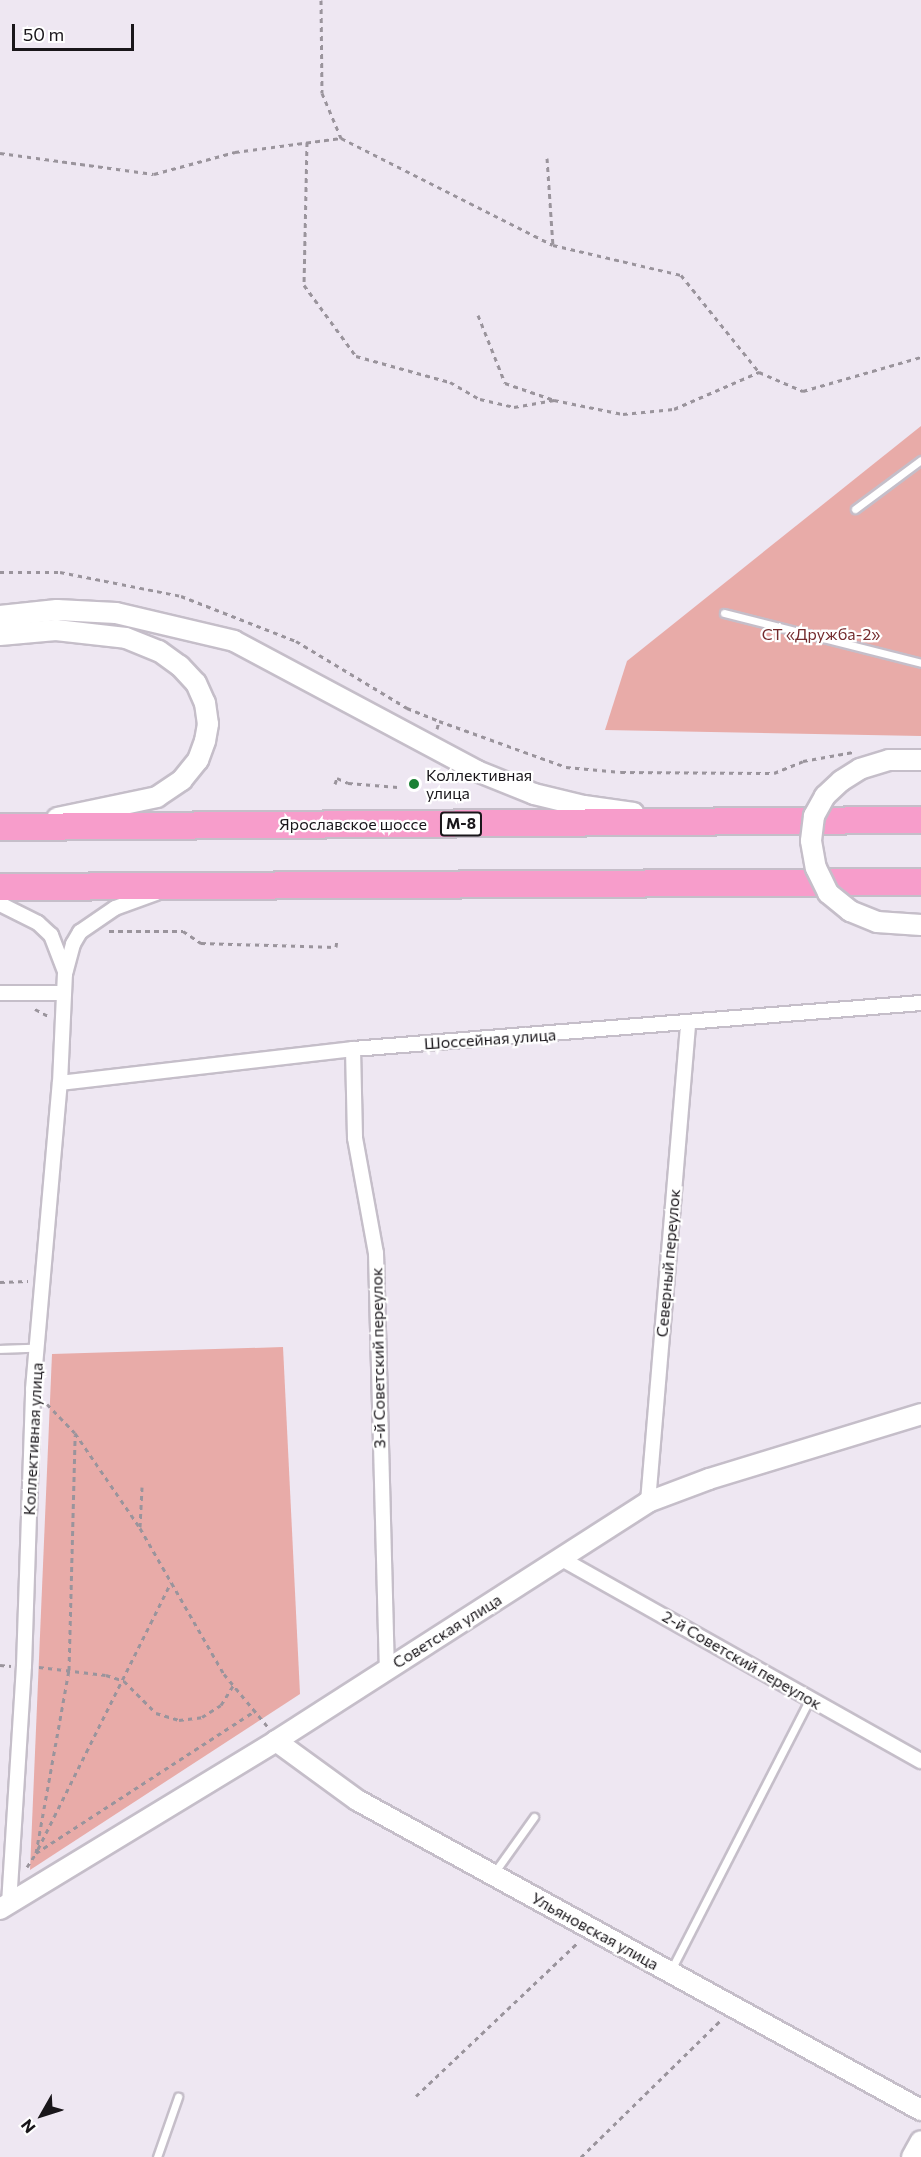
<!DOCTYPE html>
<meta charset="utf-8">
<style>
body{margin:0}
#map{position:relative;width:921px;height:2157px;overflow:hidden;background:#eee7f2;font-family:Commissioner,sans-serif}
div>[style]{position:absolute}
.green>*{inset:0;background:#e8aba8}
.path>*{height:3px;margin-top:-1.5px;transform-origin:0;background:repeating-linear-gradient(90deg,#9a949c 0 4.5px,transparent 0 9px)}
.roads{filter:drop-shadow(2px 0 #c5bec9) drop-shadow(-2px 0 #c5bec9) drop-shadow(0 2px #c5bec9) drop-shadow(0 -2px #c5bec9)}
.lane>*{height:7px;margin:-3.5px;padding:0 3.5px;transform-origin:3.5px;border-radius:3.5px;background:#fff}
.street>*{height:14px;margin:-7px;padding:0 7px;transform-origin:7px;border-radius:7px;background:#fff}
.secondary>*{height:20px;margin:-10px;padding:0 10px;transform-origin:10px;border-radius:10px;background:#fff}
.highway>*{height:26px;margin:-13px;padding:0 13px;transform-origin:13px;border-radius:13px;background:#f79dcb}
.bridges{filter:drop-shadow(2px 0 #c5bec9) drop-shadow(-2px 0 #c5bec9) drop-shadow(0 2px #c5bec9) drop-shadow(0 -2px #c5bec9)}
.secondary-bridge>*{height:20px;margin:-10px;padding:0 10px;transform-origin:10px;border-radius:10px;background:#fff}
.dots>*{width:16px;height:16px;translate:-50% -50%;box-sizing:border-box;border:3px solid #fff;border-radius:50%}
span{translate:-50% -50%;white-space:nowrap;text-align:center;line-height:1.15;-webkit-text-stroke:4.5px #fff;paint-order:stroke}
.shield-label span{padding:2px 4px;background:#fff;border:2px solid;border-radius:4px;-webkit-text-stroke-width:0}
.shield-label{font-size:15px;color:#19161a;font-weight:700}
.park-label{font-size:16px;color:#732a2c}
.poi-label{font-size:16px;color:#19161a}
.left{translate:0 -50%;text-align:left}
.street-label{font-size:16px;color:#19161a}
.north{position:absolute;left:12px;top:2085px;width:60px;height:60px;-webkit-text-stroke:4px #fff;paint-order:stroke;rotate:231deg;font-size:16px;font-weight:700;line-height:24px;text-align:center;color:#19161a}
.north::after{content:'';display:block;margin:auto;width:21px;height:27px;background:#19161a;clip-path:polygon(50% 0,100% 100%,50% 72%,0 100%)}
.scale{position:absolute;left:12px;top:24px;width:122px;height:27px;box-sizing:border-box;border:3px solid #19161a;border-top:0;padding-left:8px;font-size:18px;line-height:21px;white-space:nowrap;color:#19161a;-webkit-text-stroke:4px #fff;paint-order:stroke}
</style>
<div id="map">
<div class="green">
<i style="clip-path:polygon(921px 426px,921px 736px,605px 730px,627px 661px)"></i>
<i style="clip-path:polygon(283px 1347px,300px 1694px,30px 1870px,52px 1354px)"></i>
</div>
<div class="path">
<i style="left:321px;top:0;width:93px;rotate:89.4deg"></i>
<i style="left:322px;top:93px;width:49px;rotate:67.1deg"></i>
<i style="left:341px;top:138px;width:237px;rotate:26.8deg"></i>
<i style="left:553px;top:245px;width:131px;rotate:13.2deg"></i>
<i style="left:681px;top:275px;width:124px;rotate:51.2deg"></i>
<i style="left:759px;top:372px;width:48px;rotate:23.4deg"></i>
<i style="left:803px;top:391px;width:123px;rotate:-16.1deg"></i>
<i style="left:307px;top:142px;width:143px;rotate:91.2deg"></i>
<i style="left:304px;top:285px;width:88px;rotate:53.8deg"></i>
<i style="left:356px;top:356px;width:98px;rotate:15.5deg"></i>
<i style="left:450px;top:382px;width:34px;rotate:30deg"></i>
<i style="left:480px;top:399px;width:35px;rotate:13deg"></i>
<i style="left:514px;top:407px;width:41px;rotate:-9.9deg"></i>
<i style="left:0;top:153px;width:155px;rotate:7.8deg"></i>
<i style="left:154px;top:174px;width:84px;rotate:-15.2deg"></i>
<i style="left:235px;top:152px;width:107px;rotate:-7.5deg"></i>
<i style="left:547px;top:158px;width:87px;rotate:86.1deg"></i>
<i style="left:478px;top:315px;width:73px;rotate:68.3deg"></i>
<i style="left:505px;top:383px;width:52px;rotate:19.1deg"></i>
<i style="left:554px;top:400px;width:70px;rotate:11.5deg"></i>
<i style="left:623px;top:414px;width:51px;rotate:-5.6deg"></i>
<i style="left:674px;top:409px;width:93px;rotate:-23.5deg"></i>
<i style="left:0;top:572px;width:60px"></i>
<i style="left:60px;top:572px;width:123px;rotate:11.2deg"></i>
<i style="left:181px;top:596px;width:123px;rotate:21.4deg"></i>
<i style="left:296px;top:641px;width:130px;rotate:31.1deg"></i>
<i style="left:407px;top:708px;width:35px;rotate:22deg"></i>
<i style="left:437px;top:729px;width:8px;rotate:-76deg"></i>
<i style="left:439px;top:721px;width:135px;rotate:19.9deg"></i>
<i style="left:566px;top:767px;width:55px;rotate:5.2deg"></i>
<i style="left:621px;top:772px;width:153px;rotate:0.4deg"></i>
<i style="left:774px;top:773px;width:31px;rotate:-22deg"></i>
<i style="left:803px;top:761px;width:51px;rotate:-10.2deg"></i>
<i style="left:335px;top:784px;width:6px;rotate:-72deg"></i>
<i style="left:337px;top:778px;width:12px;rotate:24deg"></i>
<i style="left:348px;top:783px;width:50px;rotate:4.6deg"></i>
<i style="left:109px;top:931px;width:74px"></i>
<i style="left:183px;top:931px;width:22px;rotate:34deg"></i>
<i style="left:201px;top:943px;width:135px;rotate:1.7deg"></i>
<i style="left:336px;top:947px;width:8px;rotate:-83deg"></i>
<i style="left:35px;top:1009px;width:17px;rotate:28deg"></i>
<i style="left:0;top:1282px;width:28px;rotate:-2deg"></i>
<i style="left:47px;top:1404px;width:40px;rotate:46deg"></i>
<i style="left:75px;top:1433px;width:115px;rotate:55.6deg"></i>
<i style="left:140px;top:1528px;width:168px;rotate:60.1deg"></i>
<i style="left:224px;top:1674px;width:69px;rotate:50.3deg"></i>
<i style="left:140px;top:1527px;width:40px;rotate:-87.1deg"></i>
<i style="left:0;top:1665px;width:11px;rotate:5deg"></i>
<i style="left:39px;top:1667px;width:67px;rotate:6.8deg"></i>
<i style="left:106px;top:1675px;width:19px;rotate:18deg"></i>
<i style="left:124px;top:1681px;width:45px;rotate:45deg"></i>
<i style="left:156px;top:1713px;width:24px;rotate:17deg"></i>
<i style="left:179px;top:1720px;width:23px;rotate:-7deg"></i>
<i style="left:202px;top:1717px;width:22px;rotate:-32deg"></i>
<i style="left:221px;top:1705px;width:25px;rotate:-58deg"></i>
<i style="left:38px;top:1849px;width:298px;rotate:-63.5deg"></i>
<i style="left:36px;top:1853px;width:186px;rotate:-79.8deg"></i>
<i style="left:69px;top:1670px;width:235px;rotate:-88.5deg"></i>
<i style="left:27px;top:1867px;width:17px;rotate:-57deg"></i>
<i style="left:36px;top:1853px;width:262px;rotate:-33deg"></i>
<i style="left:416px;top:2096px;width:224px;rotate:-43.5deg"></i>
<i style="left:581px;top:2157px;width:196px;rotate:-44.4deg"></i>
</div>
<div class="roads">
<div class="lane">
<i style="left:855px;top:509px;width:82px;rotate:-36.6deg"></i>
<i style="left:724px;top:613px;width:203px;rotate:14.2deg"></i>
<i style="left:0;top:1349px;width:36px;rotate:-2deg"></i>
<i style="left:494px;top:1873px;width:69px;rotate:-54.5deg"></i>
<i style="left:671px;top:1970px;width:305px;rotate:-62.9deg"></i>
<i style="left:157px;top:2157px;width:64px;rotate:-70.7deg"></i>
</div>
<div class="street">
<i style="left:0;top:904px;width:42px;rotate:26.6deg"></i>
<i style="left:38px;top:923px;width:18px;rotate:43deg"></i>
<i style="left:51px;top:935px;width:40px;rotate:69deg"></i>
<i style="left:0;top:993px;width:64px"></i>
<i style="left:353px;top:1049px;width:89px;rotate:88.7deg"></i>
<i style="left:355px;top:1138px;width:117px;rotate:79.7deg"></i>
<i style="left:376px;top:1253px;width:416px;rotate:88.5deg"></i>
<i style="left:60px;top:1083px;width:295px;rotate:-6.6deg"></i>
<i style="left:353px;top:1049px;width:570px;rotate:-4.63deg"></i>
<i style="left:648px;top:1502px;width:480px;rotate:-85.2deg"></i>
<i style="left:562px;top:1559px;width:412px;rotate:29.4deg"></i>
<i style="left:9px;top:1904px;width:238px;rotate:-86.4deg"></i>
<i style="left:24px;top:1666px;width:277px;rotate:-88.1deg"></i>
<i style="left:33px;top:1389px;width:307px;rotate:-85deg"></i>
<i style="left:60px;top:1083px;width:109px;rotate:-87.4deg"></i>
<i style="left:65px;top:974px;width:31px;rotate:-75deg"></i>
<i style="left:73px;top:944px;width:14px;rotate:-60deg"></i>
<i style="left:80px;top:932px;width:42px;rotate:-34.4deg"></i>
<i style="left:115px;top:908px;width:44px;rotate:-20.1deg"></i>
</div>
<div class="secondary">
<i style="left:0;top:616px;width:57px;rotate:-6deg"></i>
<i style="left:57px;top:610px;width:59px;rotate:2.9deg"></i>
<i style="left:116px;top:613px;width:121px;rotate:13.3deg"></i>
<i style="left:234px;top:641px;width:276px;rotate:28.1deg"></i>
<i style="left:477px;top:771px;width:61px;rotate:22deg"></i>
<i style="left:534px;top:794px;width:51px;rotate:13.5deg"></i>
<i style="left:584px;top:806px;width:50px;rotate:8deg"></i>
<i style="left:0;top:635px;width:56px;rotate:-5.1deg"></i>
<i style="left:56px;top:630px;width:70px;rotate:6.5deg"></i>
<i style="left:126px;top:638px;width:35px;rotate:22deg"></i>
<i style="left:159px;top:651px;width:26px;rotate:36deg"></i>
<i style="left:180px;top:666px;width:23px;rotate:47deg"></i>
<i style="left:196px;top:683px;width:22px;rotate:66deg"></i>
<i style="left:205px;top:703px;width:21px;rotate:82deg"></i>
<i style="left:208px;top:724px;width:17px;rotate:100deg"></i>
<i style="left:205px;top:741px;width:20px;rotate:110deg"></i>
<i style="left:198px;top:760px;width:26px;rotate:129deg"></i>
<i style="left:182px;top:780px;width:30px;rotate:146deg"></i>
<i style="left:157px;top:797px;width:102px;rotate:168.1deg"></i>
<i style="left:276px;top:1741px;width:100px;rotate:36.1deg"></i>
<i style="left:357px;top:1800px;width:644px;rotate:28.8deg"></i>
<i style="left:0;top:1909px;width:323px;rotate:-31.3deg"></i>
<i style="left:276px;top:1741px;width:442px;rotate:-32.7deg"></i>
<i style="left:648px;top:1502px;width:65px;rotate:-20.7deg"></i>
<i style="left:709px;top:1479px;width:222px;rotate:-17deg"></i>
<i style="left:912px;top:2157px;width:18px;rotate:-61deg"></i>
</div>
<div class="highway">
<i style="left:0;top:827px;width:921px;rotate:-0.44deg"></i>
<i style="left:0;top:887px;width:921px;rotate:-0.31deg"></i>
</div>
</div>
<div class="bridges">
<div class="secondary-bridge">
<i style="left:921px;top:760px;width:32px;rotate:180deg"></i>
<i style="left:889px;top:760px;width:30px;rotate:163deg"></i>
<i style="left:860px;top:769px;width:22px;rotate:148deg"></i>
<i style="left:841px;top:781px;width:22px;rotate:137deg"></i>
<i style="left:825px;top:796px;width:23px;rotate:119deg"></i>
<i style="left:814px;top:816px;width:25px;rotate:97deg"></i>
<i style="left:811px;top:841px;width:27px;rotate:80deg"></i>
<i style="left:816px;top:868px;width:28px;rotate:64deg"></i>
<i style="left:828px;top:893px;width:28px;rotate:39deg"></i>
<i style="left:850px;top:911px;width:29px;rotate:22deg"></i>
<i style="left:877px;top:922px;width:44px;rotate:3.9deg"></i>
</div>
</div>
<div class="dots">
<i style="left:414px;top:784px;background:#1b8135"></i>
</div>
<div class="shield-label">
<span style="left:461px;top:824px">М-8</span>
</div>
<div class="park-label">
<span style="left:821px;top:634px">СТ «Дружба-2»</span>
</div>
<div class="poi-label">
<span class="left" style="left:426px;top:784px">Коллективная<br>улица</span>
</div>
<div class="street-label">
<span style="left:353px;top:824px">Ярославское шоссе</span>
<span style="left:490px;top:1039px;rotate:-4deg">Шоссейная улица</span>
<span style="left:668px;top:1263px;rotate:-85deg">Северный переулок</span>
<span style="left:378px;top:1358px;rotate:-91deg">3-й Советский переулок</span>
<span style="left:33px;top:1439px;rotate:-87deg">Коллективная улица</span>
<span style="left:447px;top:1631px;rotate:-32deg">Советская улица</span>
<span style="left:742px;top:1660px;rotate:30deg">2-й Советский переулок</span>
<span style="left:595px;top:1931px;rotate:29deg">Ульяновская улица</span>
</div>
<div class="north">N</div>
<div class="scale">50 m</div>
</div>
